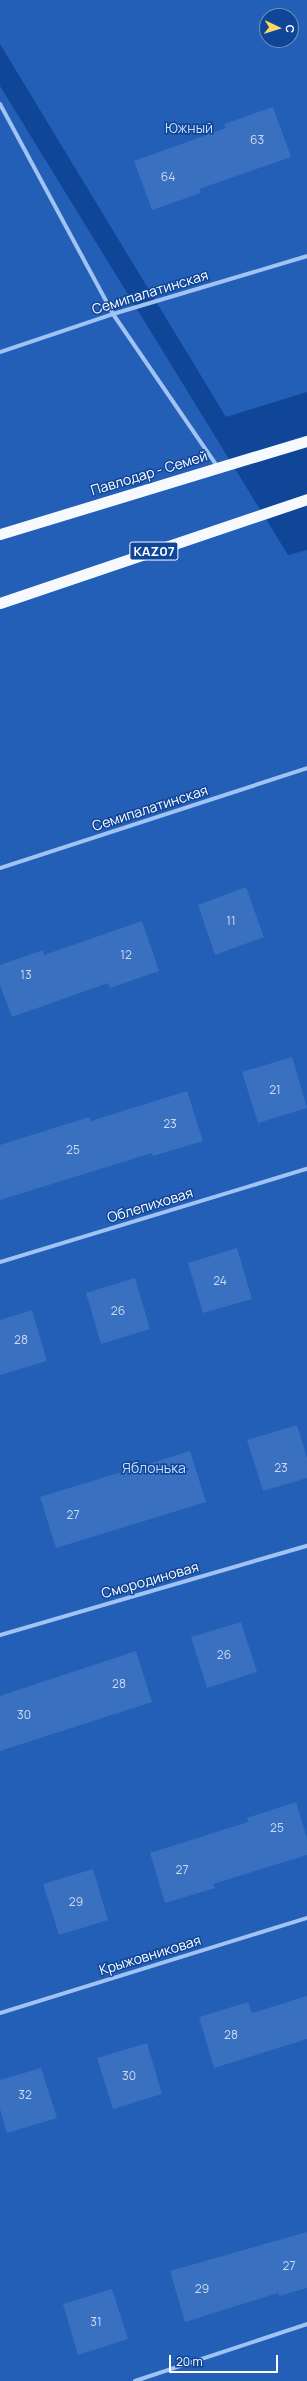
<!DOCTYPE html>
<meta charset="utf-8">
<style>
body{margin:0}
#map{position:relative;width:307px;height:2381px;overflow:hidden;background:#104698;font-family:Manrope,sans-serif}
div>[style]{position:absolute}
.green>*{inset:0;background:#235fb7}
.building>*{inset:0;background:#3970c0}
.minor>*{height:4px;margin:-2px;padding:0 2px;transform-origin:2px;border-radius:2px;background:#a1c3f4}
.trunk>*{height:11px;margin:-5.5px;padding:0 5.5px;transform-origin:5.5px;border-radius:5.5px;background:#f6faff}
span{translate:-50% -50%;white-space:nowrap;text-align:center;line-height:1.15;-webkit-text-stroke:3px #104698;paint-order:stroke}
.number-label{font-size:12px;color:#cedbef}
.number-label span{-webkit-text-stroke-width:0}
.shield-label span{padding:1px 3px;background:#104698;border:1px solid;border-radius:3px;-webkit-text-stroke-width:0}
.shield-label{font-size:13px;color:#fff;font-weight:700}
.park-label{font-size:14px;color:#c9dffe}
.street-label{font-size:14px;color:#fff}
.north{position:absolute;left:259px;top:8px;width:40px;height:40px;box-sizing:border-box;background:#104698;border:1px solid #7090c1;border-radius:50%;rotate:94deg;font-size:11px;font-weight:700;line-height:16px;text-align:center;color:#fff}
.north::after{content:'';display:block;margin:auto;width:14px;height:18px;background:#ffd864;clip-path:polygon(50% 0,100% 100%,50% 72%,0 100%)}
.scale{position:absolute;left:169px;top:2355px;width:109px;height:18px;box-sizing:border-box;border:2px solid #fff;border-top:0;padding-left:5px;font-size:12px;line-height:14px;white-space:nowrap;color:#fff;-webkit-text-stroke:3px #104698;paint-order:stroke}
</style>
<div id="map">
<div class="green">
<i style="clip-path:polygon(evenodd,0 0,307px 0,307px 392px,226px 417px,0 44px,0 0,267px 16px,291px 16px,291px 40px,267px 40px,267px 16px)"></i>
<i style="clip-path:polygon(0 86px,288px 555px,307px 550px,307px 2381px,0 2381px)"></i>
</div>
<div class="building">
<i style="clip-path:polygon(273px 107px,291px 157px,199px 189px,201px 193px,152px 210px,134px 161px,226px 128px,224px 124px)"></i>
<i style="clip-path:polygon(246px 887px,264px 937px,215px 955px,198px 905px)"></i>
<i style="clip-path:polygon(142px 921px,159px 971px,110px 988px,108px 983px,12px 1017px,0 985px,0 965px,43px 950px,44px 955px)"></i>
<i style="clip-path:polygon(292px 1057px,307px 1108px,258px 1123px,242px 1072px)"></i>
<i style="clip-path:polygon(187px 1091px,203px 1141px,153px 1156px,152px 1153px,0 1200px,0 1145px,89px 1117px,91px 1121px)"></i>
<i style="clip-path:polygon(237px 1248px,252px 1299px,203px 1313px,188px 1263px)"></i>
<i style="clip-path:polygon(135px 1278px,150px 1329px,101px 1344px,86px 1293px)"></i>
<i style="clip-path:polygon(32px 1310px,47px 1361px,0 1375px,0 1320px)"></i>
<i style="clip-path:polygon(297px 1425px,307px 1458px,307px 1478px,263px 1491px,247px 1440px)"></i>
<i style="clip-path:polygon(190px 1451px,206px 1502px,56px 1548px,40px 1497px)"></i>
<i style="clip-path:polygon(241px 1622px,257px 1672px,207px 1688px,191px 1637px)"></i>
<i style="clip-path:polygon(136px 1651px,152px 1702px,0 1751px,0 1696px)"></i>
<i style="clip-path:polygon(296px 1802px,307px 1838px,307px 1855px,213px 1884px,215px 1888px,165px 1903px,150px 1853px,248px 1822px,247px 1818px)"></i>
<i style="clip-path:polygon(93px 1869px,108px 1920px,59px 1935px,43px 1884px)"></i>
<i style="clip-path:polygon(307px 1996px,307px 2039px,214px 2068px,199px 2017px,248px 2002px,252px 2013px)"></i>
<i style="clip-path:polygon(147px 2043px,162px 2094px,113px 2109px,97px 2058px)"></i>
<i style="clip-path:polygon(41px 2068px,57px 2118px,7px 2133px,0 2109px,0 2080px)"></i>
<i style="clip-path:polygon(307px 2232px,307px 2288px,279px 2296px,278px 2293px,185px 2322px,170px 2271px)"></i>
<i style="clip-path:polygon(112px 2289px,128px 2339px,78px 2355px,63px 2304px)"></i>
</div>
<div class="minor">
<i style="left:0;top:104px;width:238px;rotate:61.7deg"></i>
<i style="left:113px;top:314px;width:184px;rotate:55.6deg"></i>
<i style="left:0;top:352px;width:119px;rotate:-18.6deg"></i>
<i style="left:113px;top:314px;width:202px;rotate:-16.6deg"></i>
<i style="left:0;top:868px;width:323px;rotate:-18deg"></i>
<i style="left:0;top:1262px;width:321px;rotate:-16.9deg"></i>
<i style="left:0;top:1635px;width:320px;rotate:-16.2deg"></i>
<i style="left:0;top:2013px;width:321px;rotate:-17.2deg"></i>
<i style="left:135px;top:2381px;width:181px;rotate:-18.3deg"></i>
</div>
<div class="trunk">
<i style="left:0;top:534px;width:321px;rotate:-16.9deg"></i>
<i style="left:0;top:603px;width:324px;rotate:-18.7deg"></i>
</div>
<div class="number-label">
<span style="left:257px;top:140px">63</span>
<span style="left:168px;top:177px">64</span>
<span style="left:231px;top:921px">11</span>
<span style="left:126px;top:955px">12</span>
<span style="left:26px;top:975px">13</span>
<span style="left:275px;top:1090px">21</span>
<span style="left:170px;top:1124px">23</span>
<span style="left:73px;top:1150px">25</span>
<span style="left:220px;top:1281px">24</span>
<span style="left:118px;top:1311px">26</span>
<span style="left:21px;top:1340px">28</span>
<span style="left:281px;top:1468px">23</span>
<span style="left:73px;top:1515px">27</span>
<span style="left:224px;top:1655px">26</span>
<span style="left:119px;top:1684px">28</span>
<span style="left:24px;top:1715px">30</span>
<span style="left:277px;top:1828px">25</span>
<span style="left:182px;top:1870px">27</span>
<span style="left:76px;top:1902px">29</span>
<span style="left:231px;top:2035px">28</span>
<span style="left:129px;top:2076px">30</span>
<span style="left:25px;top:2095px">32</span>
<span style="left:289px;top:2266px">27</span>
<span style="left:202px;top:2289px">29</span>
<span style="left:96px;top:2322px">31</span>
</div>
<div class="shield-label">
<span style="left:154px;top:551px">KAZ07</span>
</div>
<div class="park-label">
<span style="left:189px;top:128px">Южный</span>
<span style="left:154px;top:1468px">Яблонька</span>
</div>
<div class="street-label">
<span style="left:150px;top:292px;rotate:-17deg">Семипалатинская</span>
<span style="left:149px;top:473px;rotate:-17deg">Павлодар - Семей</span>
<span style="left:150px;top:808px;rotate:-18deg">Семипалатинская</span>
<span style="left:150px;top:1205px;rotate:-17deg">Облепиховая</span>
<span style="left:150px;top:1580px;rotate:-16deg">Смородиновая</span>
<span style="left:150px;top:1955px;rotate:-17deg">Крыжовниковая</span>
</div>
<div class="north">С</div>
<div class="scale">20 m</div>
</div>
